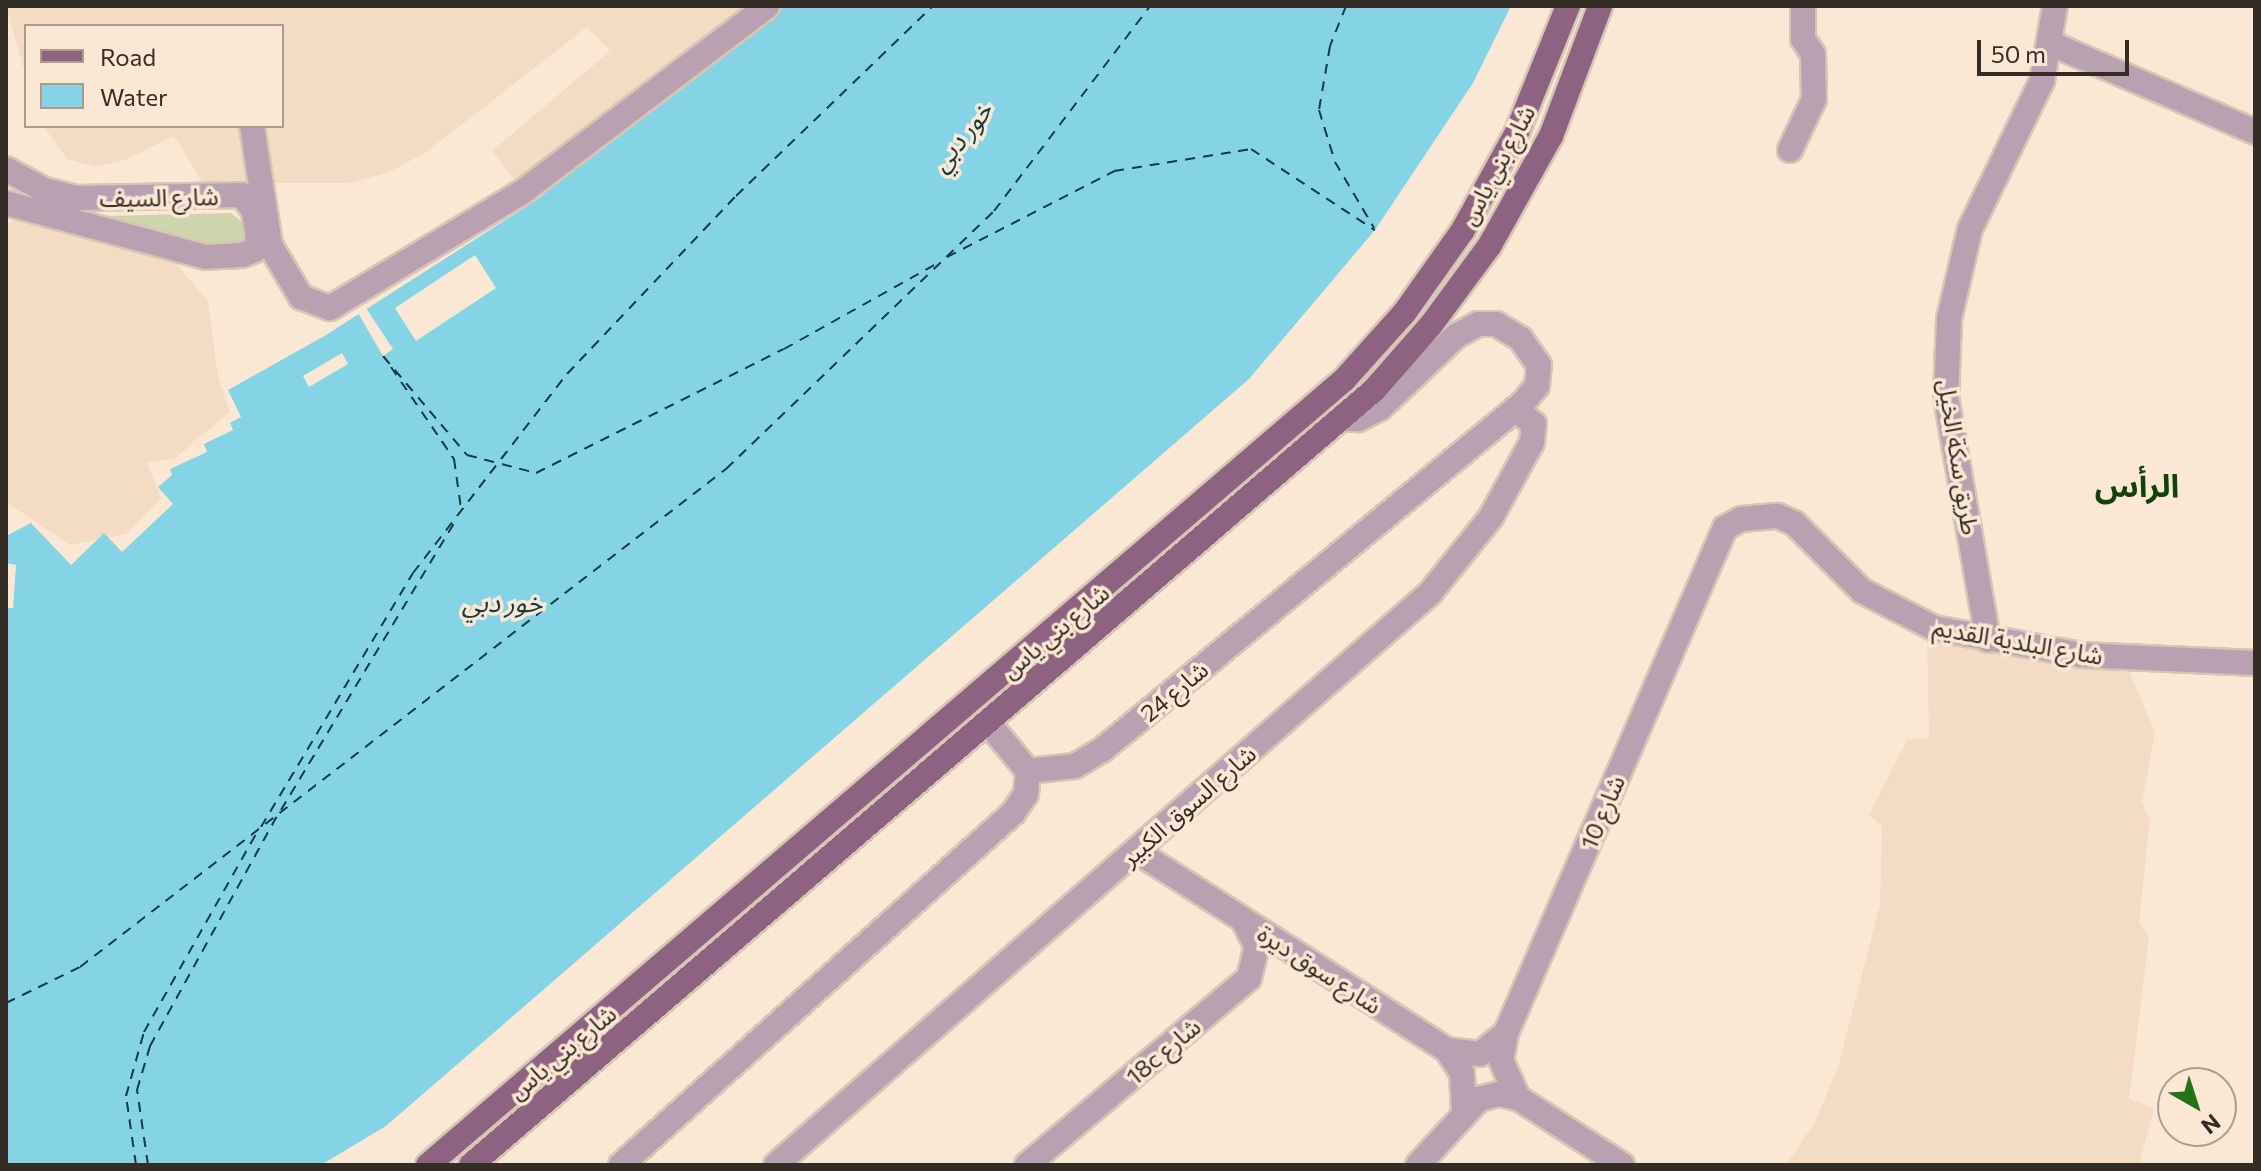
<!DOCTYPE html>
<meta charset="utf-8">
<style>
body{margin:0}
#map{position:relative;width:2261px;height:1171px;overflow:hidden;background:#fae8d4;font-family:Commissioner,"Noto Sans Arabic",sans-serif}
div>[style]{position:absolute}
.built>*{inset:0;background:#f3dcc3}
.green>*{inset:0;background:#ced4ae}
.water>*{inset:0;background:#85d4e5}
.pier>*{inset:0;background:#fae8d4}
.ferry>*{height:2px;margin-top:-1px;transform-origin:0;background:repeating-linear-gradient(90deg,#143a42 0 10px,transparent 0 18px)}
.roads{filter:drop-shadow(2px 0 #d6c6b5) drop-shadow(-2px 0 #d6c6b5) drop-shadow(0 2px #d6c6b5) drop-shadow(0 -2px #d6c6b5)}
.minor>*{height:24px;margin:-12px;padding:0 12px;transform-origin:12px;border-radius:12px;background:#baa1b1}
.major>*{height:24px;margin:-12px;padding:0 12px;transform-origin:12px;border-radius:12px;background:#8e6381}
span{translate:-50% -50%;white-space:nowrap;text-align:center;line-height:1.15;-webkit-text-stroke:7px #fae8d4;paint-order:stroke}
.street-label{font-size:24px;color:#342d26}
.water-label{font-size:26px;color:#143a42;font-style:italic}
.district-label{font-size:32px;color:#114208;font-weight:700}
.frame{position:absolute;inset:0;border:8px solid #342d26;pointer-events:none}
.legend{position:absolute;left:24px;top:24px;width:260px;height:104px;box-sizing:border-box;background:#fae8d4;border:2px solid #ab9d8e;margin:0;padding:10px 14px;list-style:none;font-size:24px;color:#342d26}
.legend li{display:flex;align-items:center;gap:16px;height:40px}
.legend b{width:40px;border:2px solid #ab9d8e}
.north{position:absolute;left:2157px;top:1067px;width:80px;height:80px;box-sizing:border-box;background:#fae8d4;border:2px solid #ab9d8e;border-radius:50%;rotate:141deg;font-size:22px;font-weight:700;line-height:32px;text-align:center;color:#342d26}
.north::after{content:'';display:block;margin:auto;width:28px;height:36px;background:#267218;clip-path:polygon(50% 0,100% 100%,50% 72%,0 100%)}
.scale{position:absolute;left:1977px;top:40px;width:152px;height:36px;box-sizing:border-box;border:4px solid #342d26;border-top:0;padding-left:10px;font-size:24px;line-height:28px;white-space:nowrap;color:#342d26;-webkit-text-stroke:6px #fae8d4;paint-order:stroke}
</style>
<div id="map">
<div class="built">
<i style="clip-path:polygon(6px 6px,745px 6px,519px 186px,492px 151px,610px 51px,587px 27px,425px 153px,389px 172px,350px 183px,203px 183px,174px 136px,125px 160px,96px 167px,67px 159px,43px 126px,282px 126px,282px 26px,26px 26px,26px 76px)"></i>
<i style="clip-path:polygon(15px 219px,174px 261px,208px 301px,218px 377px,230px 412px,174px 459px,147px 462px,161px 499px,126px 534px,70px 545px,6px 502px,6px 224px)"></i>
<i style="clip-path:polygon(1927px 628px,2124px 660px,2155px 732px,2142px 803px,2150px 818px,2139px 922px,2149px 936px,2129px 1099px,2154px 1108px,2139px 1165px,1786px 1165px,1815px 1122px,1838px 1067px,1880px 905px,1882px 826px,1869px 815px,1907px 740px,1929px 738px)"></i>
</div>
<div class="green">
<i style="clip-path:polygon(231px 213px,245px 224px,246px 236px,238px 246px,226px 248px,104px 216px)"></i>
</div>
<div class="water">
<i style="clip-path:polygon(785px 6px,1511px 6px,1473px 83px,1375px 230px,1249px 379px,386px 1126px,321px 1165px,6px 1165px,6px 608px,13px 608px,16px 565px,6px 563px,6px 536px,31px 523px,71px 565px,104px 533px,122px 552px,173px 504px,158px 487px,172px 475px,170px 469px,207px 452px,204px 444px,233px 430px,230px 423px,241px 417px,228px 390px,326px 335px,535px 201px)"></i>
</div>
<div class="pier">
<i style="clip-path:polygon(475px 255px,496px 288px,416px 341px,395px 308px)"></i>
<i style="clip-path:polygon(366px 308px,393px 349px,383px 356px,358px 313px)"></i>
<i style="clip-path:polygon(342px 353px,348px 364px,309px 387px,303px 376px)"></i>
</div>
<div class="ferry">
<i style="left:1346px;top:6px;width:43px;rotate:111.8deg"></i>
<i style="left:1330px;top:46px;width:65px;rotate:99.8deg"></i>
<i style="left:1319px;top:110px;width:54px;rotate:72.9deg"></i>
<i style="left:1335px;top:162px;width:77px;rotate:59.4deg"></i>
<i style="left:947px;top:257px;width:188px;rotate:-27.2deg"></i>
<i style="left:1114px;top:171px;width:139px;rotate:-9.1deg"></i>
<i style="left:1251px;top:149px;width:148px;rotate:33.2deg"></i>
<i style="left:383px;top:356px;width:130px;rotate:49.7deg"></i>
<i style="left:467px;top:455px;width:71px;rotate:14.6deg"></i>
<i style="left:536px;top:473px;width:277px;rotate:-26.6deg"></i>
<i style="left:784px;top:349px;width:176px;rotate:-29.2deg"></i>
<i style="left:391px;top:367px;width:112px;rotate:55.6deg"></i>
<i style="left:454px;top:459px;width:49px;rotate:81.9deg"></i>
<i style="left:281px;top:810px;width:337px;rotate:-58.9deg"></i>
<i style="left:261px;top:827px;width:296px;rotate:-59.1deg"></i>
<i style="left:413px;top:573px;width:252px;rotate:-52.3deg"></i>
<i style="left:567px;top:374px;width:245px;rotate:-46.5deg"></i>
<i style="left:736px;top:196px;width:274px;rotate:-44deg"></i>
<i style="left:6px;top:1003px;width:82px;rotate:-25.9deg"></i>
<i style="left:80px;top:967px;width:816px;rotate:-37.63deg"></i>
<i style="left:726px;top:469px;width:372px;rotate:-43.9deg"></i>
<i style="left:994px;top:211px;width:258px;rotate:-52.7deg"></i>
<i style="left:136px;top:1165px;width:70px;rotate:-98.2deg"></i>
<i style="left:126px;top:1096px;width:66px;rotate:-74.3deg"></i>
<i style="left:144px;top:1032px;width:230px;rotate:-60.5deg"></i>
<i style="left:148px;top:1165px;width:76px;rotate:-98.3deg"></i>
<i style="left:137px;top:1090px;width:46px;rotate:-73.5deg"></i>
<i style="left:150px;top:1046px;width:263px;rotate:-61.1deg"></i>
</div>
<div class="roads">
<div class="minor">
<i style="left:2052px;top:44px;width:221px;rotate:23.4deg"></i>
<i style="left:252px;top:126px;width:120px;rotate:81.4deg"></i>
<i style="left:270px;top:245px;width:61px;rotate:59.2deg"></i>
<i style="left:301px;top:297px;width:31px;rotate:21deg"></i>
<i style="left:330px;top:308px;width:223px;rotate:-31.1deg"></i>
<i style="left:521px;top:193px;width:309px;rotate:-37.2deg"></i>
<i style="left:1790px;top:150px;width:56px;rotate:-64.8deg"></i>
<i style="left:1814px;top:99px;width:45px;rotate:-91.3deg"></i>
<i style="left:1813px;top:54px;width:18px;rotate:-124deg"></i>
<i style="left:1803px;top:39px;width:33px;rotate:-90deg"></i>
<i style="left:6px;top:169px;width:43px;rotate:28.9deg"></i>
<i style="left:44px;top:190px;width:34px;rotate:14deg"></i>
<i style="left:77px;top:198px;width:165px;rotate:-1deg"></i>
<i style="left:242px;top:195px;width:20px;rotate:53deg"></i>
<i style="left:254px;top:211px;width:29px;rotate:82deg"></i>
<i style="left:258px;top:240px;width:10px;rotate:107deg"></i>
<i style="left:255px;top:250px;width:14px;rotate:159deg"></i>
<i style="left:242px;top:255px;width:36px;rotate:177deg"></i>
<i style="left:206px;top:257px;width:207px;rotate:-164.9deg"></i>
<i style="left:1988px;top:640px;width:246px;rotate:-99.8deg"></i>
<i style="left:1946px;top:398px;width:79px;rotate:-87.8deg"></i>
<i style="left:1949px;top:319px;width:92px;rotate:-76.9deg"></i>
<i style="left:1970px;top:229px;width:165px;rotate:-64.1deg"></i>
<i style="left:2042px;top:81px;width:76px;rotate:-80.2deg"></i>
<i style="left:988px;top:723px;width:62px;rotate:50.2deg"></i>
<i style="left:1028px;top:771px;width:47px;rotate:-6.1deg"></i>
<i style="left:1075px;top:766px;width:31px;rotate:-31deg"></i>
<i style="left:1102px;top:750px;width:546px;rotate:-39.5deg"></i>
<i style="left:1523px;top:403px;width:22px;rotate:-51deg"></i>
<i style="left:1537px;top:386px;width:21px;rotate:-85deg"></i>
<i style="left:1539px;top:365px;width:32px;rotate:-125deg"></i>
<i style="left:1521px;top:339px;width:29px;rotate:-149deg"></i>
<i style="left:1496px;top:324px;width:18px;rotate:180deg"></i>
<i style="left:1478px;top:324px;width:25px;rotate:151deg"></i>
<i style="left:1456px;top:336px;width:105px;rotate:136.5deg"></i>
<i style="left:1380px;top:408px;width:25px;rotate:153deg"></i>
<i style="left:1358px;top:419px;width:15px;rotate:180deg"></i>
<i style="left:1136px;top:851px;width:369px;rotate:32.6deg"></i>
<i style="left:1447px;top:1050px;width:27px;rotate:57deg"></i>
<i style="left:1462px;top:1073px;width:40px;rotate:87.1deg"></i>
<i style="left:1506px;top:1033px;width:27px;rotate:100deg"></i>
<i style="left:1501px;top:1060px;width:42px;rotate:65.9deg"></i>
<i style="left:1518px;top:1098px;width:124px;rotate:32.8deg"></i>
<i style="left:1447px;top:1050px;width:33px;rotate:7deg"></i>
<i style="left:1480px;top:1054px;width:33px;rotate:-39deg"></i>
<i style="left:1506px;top:1033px;width:550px;rotate:-66.56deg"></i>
<i style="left:1725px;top:528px;width:18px;rotate:-29deg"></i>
<i style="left:1741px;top:519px;width:37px;rotate:-5deg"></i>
<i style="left:1778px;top:516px;width:17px;rotate:24deg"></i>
<i style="left:1794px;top:523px;width:96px;rotate:45deg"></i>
<i style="left:1862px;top:591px;width:81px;rotate:27.2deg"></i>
<i style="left:1934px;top:628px;width:149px;rotate:10.4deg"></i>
<i style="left:2081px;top:655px;width:174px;rotate:2.6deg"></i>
<i style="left:621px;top:1165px;width:527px;rotate:-41.92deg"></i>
<i style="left:1013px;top:813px;width:23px;rotate:-56deg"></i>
<i style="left:1026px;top:794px;width:23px;rotate:-85deg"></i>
<i style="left:776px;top:1165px;width:869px;rotate:-41.17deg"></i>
<i style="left:1430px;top:593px;width:97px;rotate:-51.2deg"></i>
<i style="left:1491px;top:517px;width:85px;rotate:-61.3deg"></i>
<i style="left:1532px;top:442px;width:18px;rotate:-84deg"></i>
<i style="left:1534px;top:424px;width:24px;rotate:-142deg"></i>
<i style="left:1027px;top:1165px;width:290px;rotate:-40.1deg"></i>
<i style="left:1249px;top:978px;width:32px;rotate:-76deg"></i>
<i style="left:1257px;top:947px;width:29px;rotate:-117deg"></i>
<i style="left:1418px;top:1165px;width:90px;rotate:-47.3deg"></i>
<i style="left:1479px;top:1099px;width:21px;rotate:-14deg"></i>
<i style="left:1499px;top:1094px;width:19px;rotate:12deg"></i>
</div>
<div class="major">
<i style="left:428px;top:1165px;width:1206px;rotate:-40.6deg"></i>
<i style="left:1344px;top:380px;width:91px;rotate:-48.1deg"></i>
<i style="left:1405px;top:312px;width:100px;rotate:-54.7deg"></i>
<i style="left:1463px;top:230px;width:112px;rotate:-61.1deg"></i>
<i style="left:1517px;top:132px;width:136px;rotate:-68deg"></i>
<i style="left:471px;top:1165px;width:1190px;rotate:-40.64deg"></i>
<i style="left:1374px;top:390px;width:86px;rotate:-48.8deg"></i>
<i style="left:1431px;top:325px;width:99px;rotate:-53.6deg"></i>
<i style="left:1490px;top:245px;width:125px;rotate:-60.8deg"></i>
<i style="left:1551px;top:136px;width:139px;rotate:-69.3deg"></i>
</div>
</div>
<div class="street-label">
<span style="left:1497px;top:165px;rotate:-62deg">شارع بني ياس</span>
<span style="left:159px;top:197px;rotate:-1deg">شارع السيف</span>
<span style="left:1959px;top:457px;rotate:81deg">طريق سكة الخيل</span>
<span style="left:1055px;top:631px;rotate:-40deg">شارع بني ياس</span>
<span style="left:2018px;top:641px;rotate:10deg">شارع البلدية القديم</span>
<span style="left:1174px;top:691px;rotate:-40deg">شارع 24</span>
<span style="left:1188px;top:805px;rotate:-41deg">شارع السوق الكبير</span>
<span style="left:1602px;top:812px;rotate:-67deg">شارع 10</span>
<span style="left:1320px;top:969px;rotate:33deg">شارع سوق ديرة</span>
<span style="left:1163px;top:1051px;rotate:-40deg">18c شارع</span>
<span style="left:562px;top:1052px;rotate:-40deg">شارع بني ياس</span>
</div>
<div class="water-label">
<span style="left:961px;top:136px;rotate:-51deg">خور دبي</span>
<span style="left:502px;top:602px">خور دبي</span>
</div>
<div class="district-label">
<span style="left:2137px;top:484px">الرأس</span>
</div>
<div class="frame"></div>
<ul class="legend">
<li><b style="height:10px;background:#8e6381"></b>Road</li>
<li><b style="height:22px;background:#85d4e5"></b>Water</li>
</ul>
<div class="north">N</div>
<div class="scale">50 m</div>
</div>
